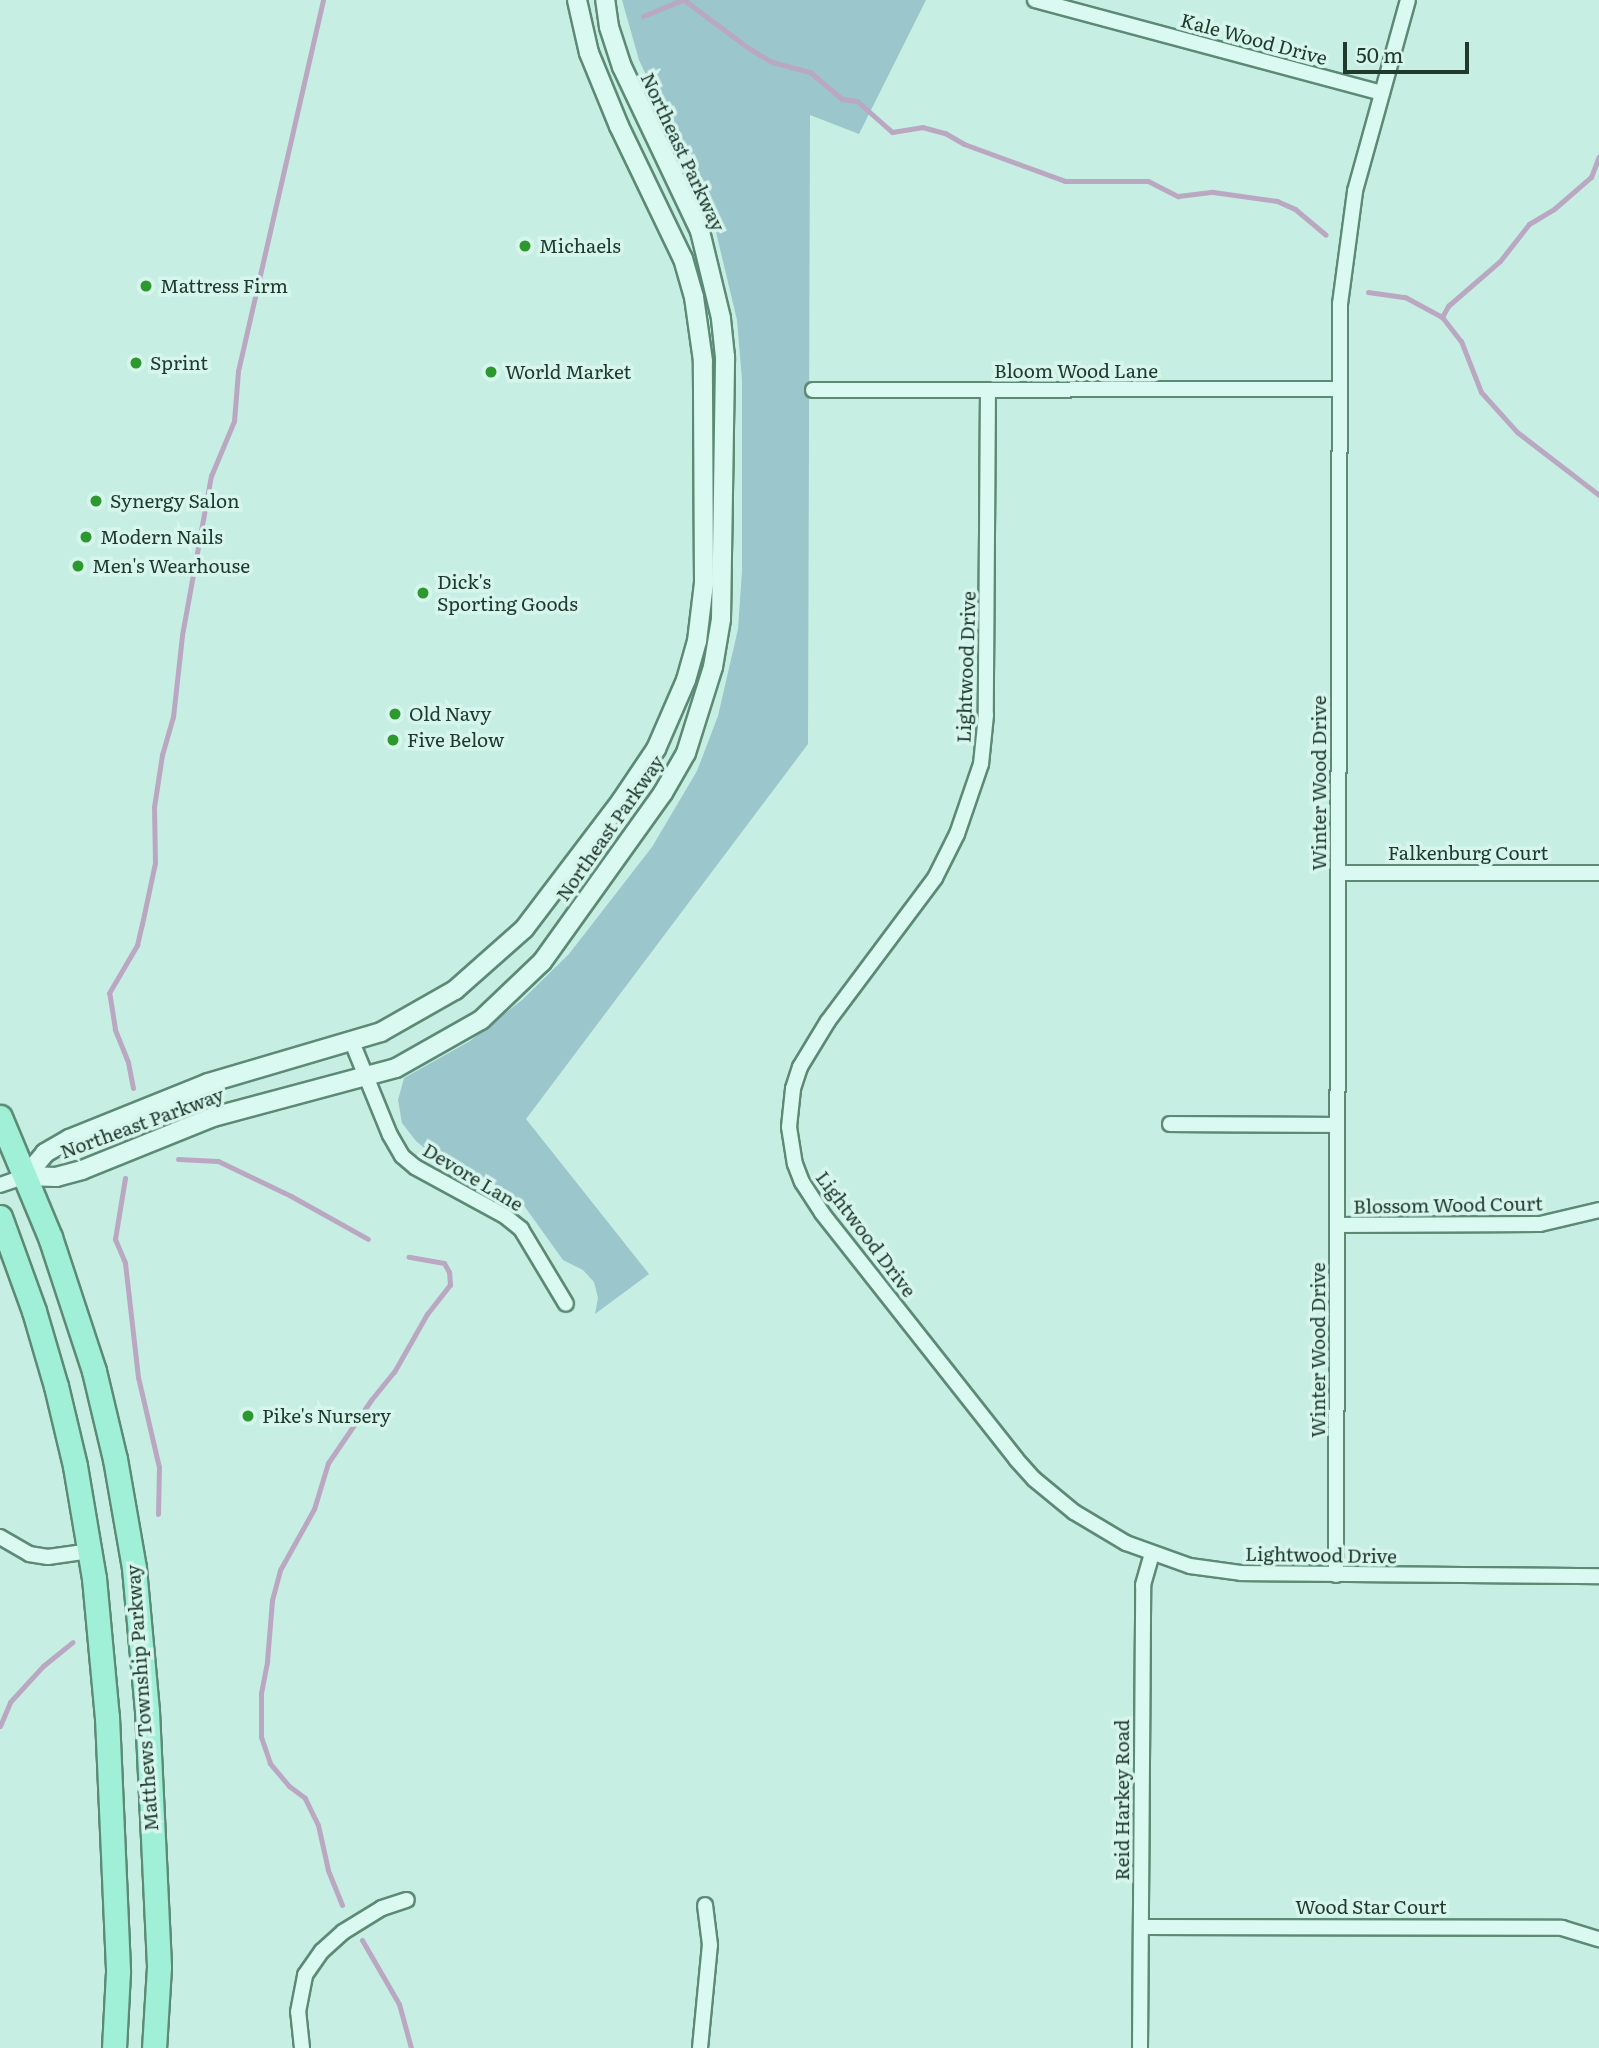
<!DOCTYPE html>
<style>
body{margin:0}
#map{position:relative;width:1599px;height:2048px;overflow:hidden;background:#c7eee3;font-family:Literata,serif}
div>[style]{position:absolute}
.green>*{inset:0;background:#9ac6cc}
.stream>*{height:5px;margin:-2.5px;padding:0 2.5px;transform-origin:2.5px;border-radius:2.5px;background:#baa8c2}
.roads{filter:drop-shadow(2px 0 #5c8a75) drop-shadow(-2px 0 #5c8a75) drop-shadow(0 2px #5c8a75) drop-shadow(0 -2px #5c8a75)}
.minor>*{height:14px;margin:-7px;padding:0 7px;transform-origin:7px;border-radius:7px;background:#daf9f0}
.tertiary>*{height:18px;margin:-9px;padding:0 9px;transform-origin:9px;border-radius:9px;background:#daf9f0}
.primary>*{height:23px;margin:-11.5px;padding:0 11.5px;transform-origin:11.5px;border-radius:11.5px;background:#a0f0d8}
.dots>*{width:19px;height:19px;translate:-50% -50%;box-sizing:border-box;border:4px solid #d6f5ed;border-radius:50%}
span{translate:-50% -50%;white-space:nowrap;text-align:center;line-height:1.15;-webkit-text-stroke:7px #d6f5ed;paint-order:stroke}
.street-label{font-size:19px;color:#203a2d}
.poi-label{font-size:19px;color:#203a2d}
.left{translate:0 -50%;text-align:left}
.scale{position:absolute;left:1343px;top:42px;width:126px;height:32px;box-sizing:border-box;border:4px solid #203a2d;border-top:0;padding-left:9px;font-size:21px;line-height:24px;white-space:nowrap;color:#203a2d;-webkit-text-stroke:5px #d6f5ed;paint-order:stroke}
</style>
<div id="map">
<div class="green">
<i style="clip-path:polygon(622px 0,926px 0,859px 134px,810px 115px,808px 744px,526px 1119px,649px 1274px,595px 1314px,598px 1298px,594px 1282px,583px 1270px,563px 1260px,525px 1207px,498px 1186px,433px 1155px,416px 1141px,402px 1123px,398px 1100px,404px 1078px,470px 1041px,522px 1000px,569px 954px,652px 847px,697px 771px,718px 716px,738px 629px,742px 571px,742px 380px,737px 320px,716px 232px,694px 176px,639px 60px)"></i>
</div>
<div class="stream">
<i style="left:684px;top:0;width:82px;rotate:36.6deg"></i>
<i style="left:750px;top:49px;width:26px;rotate:31deg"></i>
<i style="left:772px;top:62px;width:39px;rotate:15deg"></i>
<i style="left:810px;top:72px;width:42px;rotate:40.2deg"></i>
<i style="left:842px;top:99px;width:15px;rotate:8deg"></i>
<i style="left:857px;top:101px;width:47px;rotate:41.5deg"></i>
<i style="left:892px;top:132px;width:30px;rotate:-9deg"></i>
<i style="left:922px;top:127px;width:24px;rotate:15deg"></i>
<i style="left:945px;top:133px;width:22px;rotate:30deg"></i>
<i style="left:964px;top:144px;width:108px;rotate:20.1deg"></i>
<i style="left:1065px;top:181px;width:83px"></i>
<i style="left:1148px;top:181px;width:34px;rotate:27deg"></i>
<i style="left:1178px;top:196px;width:35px;rotate:-7deg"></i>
<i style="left:1213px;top:192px;width:65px;rotate:8deg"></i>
<i style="left:1277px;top:201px;width:20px;rotate:24deg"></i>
<i style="left:1295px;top:209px;width:40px;rotate:40deg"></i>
<i style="left:643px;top:16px;width:42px;rotate:-22.3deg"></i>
<i style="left:1368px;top:292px;width:37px;rotate:8deg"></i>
<i style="left:1405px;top:297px;width:42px;rotate:28.4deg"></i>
<i style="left:1442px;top:317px;width:31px;rotate:52deg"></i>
<i style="left:1461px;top:341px;width:55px;rotate:68.6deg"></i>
<i style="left:1481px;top:392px;width:54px;rotate:48deg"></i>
<i style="left:1517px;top:432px;width:103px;rotate:37.5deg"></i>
<i style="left:1442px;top:317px;width:13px;rotate:-61deg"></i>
<i style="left:1448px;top:306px;width:69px;rotate:-40.9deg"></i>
<i style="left:1500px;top:261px;width:47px;rotate:-51.9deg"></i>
<i style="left:1529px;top:224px;width:29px;rotate:-31deg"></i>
<i style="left:1554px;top:209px;width:49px;rotate:-40.9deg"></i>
<i style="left:1591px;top:177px;width:22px;rotate:-69deg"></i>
<i style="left:133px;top:1088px;width:26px;rotate:-101deg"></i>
<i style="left:128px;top:1062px;width:35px;rotate:-112deg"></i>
<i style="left:115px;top:1029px;width:36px;rotate:-99deg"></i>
<i style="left:109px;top:993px;width:56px;rotate:-59.7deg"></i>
<i style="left:137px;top:945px;width:22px;rotate:-77deg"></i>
<i style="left:142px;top:924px;width:62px;rotate:-78deg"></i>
<i style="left:155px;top:863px;width:56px;rotate:-91deg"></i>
<i style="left:154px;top:807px;width:53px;rotate:-81.3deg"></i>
<i style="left:162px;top:755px;width:40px;rotate:-74deg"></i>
<i style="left:173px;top:717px;width:82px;rotate:-83.7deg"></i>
<i style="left:182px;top:635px;width:162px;rotate:-79.7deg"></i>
<i style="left:211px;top:476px;width:60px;rotate:-67.3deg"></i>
<i style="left:234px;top:421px;width:50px;rotate:-85.4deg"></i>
<i style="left:238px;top:371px;width:381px;rotate:-77.1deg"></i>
<i style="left:178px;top:1159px;width:40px;rotate:2.9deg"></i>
<i style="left:218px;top:1161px;width:81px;rotate:25.6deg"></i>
<i style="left:291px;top:1196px;width:88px;rotate:29.2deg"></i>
<i style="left:125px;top:1178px;width:62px;rotate:99.3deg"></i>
<i style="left:115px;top:1239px;width:26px;rotate:67deg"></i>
<i style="left:125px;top:1263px;width:115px;rotate:83.5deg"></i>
<i style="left:138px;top:1377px;width:92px;rotate:76.9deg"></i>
<i style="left:159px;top:1467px;width:47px;rotate:91.2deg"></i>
<i style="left:0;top:1726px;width:26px;rotate:-67deg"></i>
<i style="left:10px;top:1702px;width:49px;rotate:-47.5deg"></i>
<i style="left:43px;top:1666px;width:38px;rotate:-39deg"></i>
<i style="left:342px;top:1905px;width:38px;rotate:-112deg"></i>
<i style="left:328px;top:1870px;width:46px;rotate:-102.5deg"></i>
<i style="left:318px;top:1825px;width:30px;rotate:-116deg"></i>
<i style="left:305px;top:1798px;width:20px;rotate:-143deg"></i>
<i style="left:289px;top:1786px;width:30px;rotate:-130deg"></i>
<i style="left:270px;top:1763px;width:28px;rotate:-109deg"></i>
<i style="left:261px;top:1737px;width:44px;rotate:-90deg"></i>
<i style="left:261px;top:1693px;width:33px;rotate:-79deg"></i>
<i style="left:267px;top:1661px;width:61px;rotate:-85.3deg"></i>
<i style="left:272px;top:1600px;width:31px;rotate:-75deg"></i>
<i style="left:280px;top:1570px;width:70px;rotate:-60.9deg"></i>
<i style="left:314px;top:1509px;width:48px;rotate:-73.1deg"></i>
<i style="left:328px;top:1463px;width:76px;rotate:-55.7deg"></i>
<i style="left:371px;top:1400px;width:36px;rotate:-51deg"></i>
<i style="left:394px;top:1372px;width:67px;rotate:-60.4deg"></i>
<i style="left:427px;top:1314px;width:37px;rotate:-52deg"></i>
<i style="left:450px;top:1285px;width:13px;rotate:-94deg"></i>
<i style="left:449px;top:1272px;width:10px;rotate:-119deg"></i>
<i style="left:444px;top:1263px;width:36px;rotate:-170deg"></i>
<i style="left:362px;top:1940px;width:74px;rotate:60deg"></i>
<i style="left:399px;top:2004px;width:46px;rotate:74.7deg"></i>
</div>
<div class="roads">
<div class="minor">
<i style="left:1035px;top:0;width:359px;rotate:15deg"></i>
<i style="left:813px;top:390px;width:525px;rotate:-0.11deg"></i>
<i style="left:988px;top:390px;width:325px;rotate:90.4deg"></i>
<i style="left:986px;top:715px;width:49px;rotate:95.8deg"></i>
<i style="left:981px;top:764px;width:74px;rotate:108.9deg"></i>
<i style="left:957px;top:834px;width:49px;rotate:116.6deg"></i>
<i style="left:935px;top:878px;width:179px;rotate:126.8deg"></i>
<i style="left:828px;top:1021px;width:54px;rotate:121.3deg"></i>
<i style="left:800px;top:1067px;width:23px;rotate:108deg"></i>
<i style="left:793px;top:1089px;width:38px;rotate:96deg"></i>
<i style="left:789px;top:1127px;width:37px;rotate:81deg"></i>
<i style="left:795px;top:1164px;width:19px;rotate:69deg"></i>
<i style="left:802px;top:1182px;width:37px;rotate:57deg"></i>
<i style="left:822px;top:1213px;width:313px;rotate:51.7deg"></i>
<i style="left:1016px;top:1459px;width:27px;rotate:48deg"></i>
<i style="left:1034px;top:1479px;width:52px;rotate:39.5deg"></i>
<i style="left:1074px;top:1512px;width:61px;rotate:30.8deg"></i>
<i style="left:1126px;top:1543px;width:68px;rotate:19.8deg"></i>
<i style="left:1190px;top:1566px;width:51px;rotate:7.8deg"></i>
<i style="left:1241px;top:1573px;width:358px;rotate:0.5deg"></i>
<i style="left:1338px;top:873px;width:261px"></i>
<i style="left:352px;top:1042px;width:100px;rotate:67.8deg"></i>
<i style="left:390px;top:1135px;width:24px;rotate:60deg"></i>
<i style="left:402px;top:1156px;width:17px;rotate:40deg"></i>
<i style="left:415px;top:1167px;width:102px;rotate:28.6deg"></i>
<i style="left:505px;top:1216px;width:21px;rotate:39deg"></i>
<i style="left:521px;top:1229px;width:87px;rotate:59deg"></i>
<i style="left:1170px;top:1124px;width:167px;rotate:0.3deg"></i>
<i style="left:0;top:1185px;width:28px;rotate:-19deg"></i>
<i style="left:1337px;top:1225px;width:203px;rotate:-0.3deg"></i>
<i style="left:1540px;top:1224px;width:61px;rotate:-13.3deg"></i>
<i style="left:0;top:1537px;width:34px;rotate:30deg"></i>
<i style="left:29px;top:1554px;width:19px;rotate:9deg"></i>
<i style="left:48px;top:1557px;width:42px;rotate:-8.1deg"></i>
<i style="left:1336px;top:1575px;width:1271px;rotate:-89.82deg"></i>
<i style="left:1340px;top:304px;width:114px;rotate:-82.4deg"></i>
<i style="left:1355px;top:191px;width:198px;rotate:-74.5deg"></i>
<i style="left:1141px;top:1927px;width:421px;rotate:0.1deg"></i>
<i style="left:1562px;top:1928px;width:39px;rotate:17deg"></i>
<i style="left:302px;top:2048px;width:36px;rotate:-96deg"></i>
<i style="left:298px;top:2012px;width:38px;rotate:-79deg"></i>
<i style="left:305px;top:1975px;width:29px;rotate:-55deg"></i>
<i style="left:322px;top:1951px;width:28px;rotate:-42deg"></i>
<i style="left:343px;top:1932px;width:46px;rotate:-31.6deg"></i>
<i style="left:382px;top:1908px;width:26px;rotate:-18deg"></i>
<i style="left:700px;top:2048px;width:103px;rotate:-84.5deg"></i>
<i style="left:710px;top:1945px;width:40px;rotate:-97.1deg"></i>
<i style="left:1140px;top:2048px;width:463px;rotate:-89.6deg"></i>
<i style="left:1143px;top:1585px;width:33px;rotate:-74deg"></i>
</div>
<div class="tertiary">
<i style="left:26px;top:1176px;width:30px;rotate:2deg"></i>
<i style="left:56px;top:1177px;width:27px;rotate:-15deg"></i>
<i style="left:82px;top:1170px;width:141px;rotate:-22deg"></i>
<i style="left:213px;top:1117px;width:189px;rotate:-15deg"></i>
<i style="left:396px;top:1068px;width:98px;rotate:-29.5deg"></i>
<i style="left:481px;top:1020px;width:84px;rotate:-43.6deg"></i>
<i style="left:542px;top:962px;width:208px;rotate:-54.4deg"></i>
<i style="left:663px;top:793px;width:46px;rotate:-60.1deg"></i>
<i style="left:686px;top:753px;width:90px;rotate:-72.6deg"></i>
<i style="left:713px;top:667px;width:49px;rotate:-80.5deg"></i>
<i style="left:721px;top:619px;width:262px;rotate:-89.1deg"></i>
<i style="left:725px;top:357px;width:39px;rotate:-96deg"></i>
<i style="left:721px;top:318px;width:89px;rotate:-103.6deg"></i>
<i style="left:700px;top:231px;width:182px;rotate:-115.4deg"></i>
<i style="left:622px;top:67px;width:42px;rotate:-108deg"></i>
<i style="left:609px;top:27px;width:27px;rotate:-98deg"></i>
<i style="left:26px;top:1176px;width:30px;rotate:-50deg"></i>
<i style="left:45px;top:1153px;width:28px;rotate:-30deg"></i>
<i style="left:69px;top:1139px;width:150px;rotate:-21.9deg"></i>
<i style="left:208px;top:1083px;width:180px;rotate:-16.4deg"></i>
<i style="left:381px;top:1032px;width:85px;rotate:-29.6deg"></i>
<i style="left:455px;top:990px;width:92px;rotate:-41.5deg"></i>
<i style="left:524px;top:929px;width:161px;rotate:-52.8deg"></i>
<i style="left:621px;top:801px;width:63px;rotate:-56.1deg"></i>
<i style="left:656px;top:749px;width:75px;rotate:-66.5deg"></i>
<i style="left:686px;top:680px;width:41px;rotate:-74.2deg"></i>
<i style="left:697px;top:641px;width:58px;rotate:-83.1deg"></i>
<i style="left:704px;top:583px;width:222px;rotate:-90.3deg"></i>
<i style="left:703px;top:361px;width:65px;rotate:-98deg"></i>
<i style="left:694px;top:297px;width:40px;rotate:-106deg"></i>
<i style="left:683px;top:259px;width:148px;rotate:-115.7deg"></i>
<i style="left:619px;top:126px;width:79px;rotate:-112.3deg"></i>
<i style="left:589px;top:53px;width:54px;rotate:-102.8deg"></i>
</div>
<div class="primary">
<i style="left:0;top:1117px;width:130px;rotate:67.4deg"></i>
<i style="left:50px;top:1237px;width:141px;rotate:71.8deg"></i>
<i style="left:94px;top:1371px;width:90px;rotate:76.6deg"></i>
<i style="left:115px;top:1459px;width:111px;rotate:80.1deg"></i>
<i style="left:134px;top:1568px;width:144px;rotate:84.8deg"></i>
<i style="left:147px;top:1711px;width:256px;rotate:87.3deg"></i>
<i style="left:159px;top:1967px;width:81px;rotate:93.5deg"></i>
<i style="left:0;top:1217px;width:100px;rotate:70.1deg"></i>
<i style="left:34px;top:1311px;width:78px;rotate:73.7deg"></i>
<i style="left:56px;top:1386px;width:82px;rotate:76.6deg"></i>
<i style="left:75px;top:1466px;width:114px;rotate:80.4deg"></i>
<i style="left:94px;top:1578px;width:140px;rotate:84.7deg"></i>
<i style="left:107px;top:1717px;width:255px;rotate:87.5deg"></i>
<i style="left:118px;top:1972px;width:76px;rotate:93deg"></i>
</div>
</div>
<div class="dots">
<i style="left:525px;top:246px;background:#2d982d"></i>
<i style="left:146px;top:286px;background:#2d982d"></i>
<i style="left:136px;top:363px;background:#2d982d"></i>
<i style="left:491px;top:372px;background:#2d982d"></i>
<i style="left:96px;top:501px;background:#2d982d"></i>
<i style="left:86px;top:537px;background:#2d982d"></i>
<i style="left:78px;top:566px;background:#2d982d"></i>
<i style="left:423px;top:593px;background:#2d982d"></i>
<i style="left:395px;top:714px;background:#2d982d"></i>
<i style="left:393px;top:740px;background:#2d982d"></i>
<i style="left:248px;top:1416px;background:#2d982d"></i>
</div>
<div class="street-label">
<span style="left:1254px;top:39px;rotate:15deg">Kale Wood Drive</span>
<span style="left:683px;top:152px;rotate:65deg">Northeast Parkway</span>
<span style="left:1076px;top:371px">Bloom Wood Lane</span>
<span style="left:966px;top:667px;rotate:-88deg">Lightwood Drive</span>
<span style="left:1319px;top:783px;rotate:-90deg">Winter Wood Drive</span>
<span style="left:610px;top:828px;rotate:-55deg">Northeast Parkway</span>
<span style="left:1468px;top:853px">Falkenburg Court</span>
<span style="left:142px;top:1123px;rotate:-20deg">Northeast Parkway</span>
<span style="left:473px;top:1177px;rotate:31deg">Devore Lane</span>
<span style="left:1448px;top:1205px;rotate:-1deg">Blossom Wood Court</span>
<span style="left:866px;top:1234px;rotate:53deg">Lightwood Drive</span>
<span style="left:1318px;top:1350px;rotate:-90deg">Winter Wood Drive</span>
<span style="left:1321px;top:1555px;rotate:1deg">Lightwood Drive</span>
<span style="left:142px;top:1698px;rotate:-94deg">Matthews Township Parkway</span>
<span style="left:1122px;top:1800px;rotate:-90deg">Reid Harkey Road</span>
<span style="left:1371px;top:1907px">Wood Star Court</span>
</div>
<div class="poi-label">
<span class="left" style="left:539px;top:246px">Michaels</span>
<span class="left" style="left:160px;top:286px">Mattress Firm</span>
<span class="left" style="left:150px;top:363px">Sprint</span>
<span class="left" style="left:505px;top:372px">World Market</span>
<span class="left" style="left:110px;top:501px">Synergy Salon</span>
<span class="left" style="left:100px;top:537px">Modern Nails</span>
<span class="left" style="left:92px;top:566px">Men's Wearhouse</span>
<span class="left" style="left:437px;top:593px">Dick's<br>Sporting Goods</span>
<span class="left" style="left:409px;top:714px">Old Navy</span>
<span class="left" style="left:407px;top:740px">Five Below</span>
<span class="left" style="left:262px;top:1416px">Pike's Nursery</span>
</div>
<div class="scale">50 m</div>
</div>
